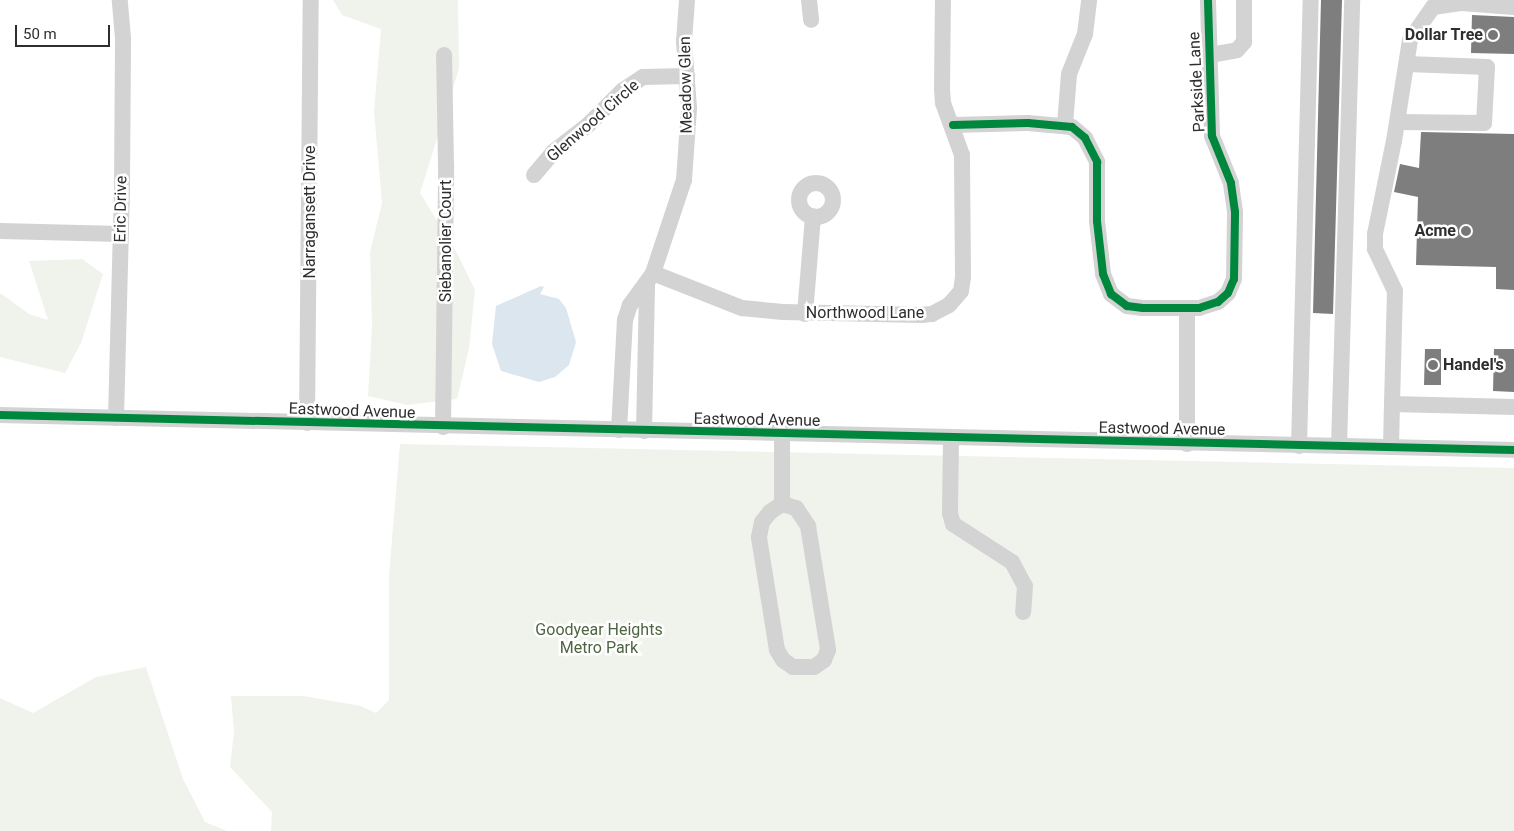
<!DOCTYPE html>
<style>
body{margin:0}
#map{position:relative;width:1514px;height:831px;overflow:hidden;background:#fff;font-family:Roboto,sans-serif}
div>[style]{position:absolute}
.green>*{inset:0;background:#f0f3ec}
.water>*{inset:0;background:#dbe6ef}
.building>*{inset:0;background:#7e7e7e}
.minor>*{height:16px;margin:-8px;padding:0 8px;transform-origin:8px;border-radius:8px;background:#d3d3d3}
.minor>.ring{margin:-8px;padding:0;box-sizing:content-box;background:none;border:16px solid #d3d3d3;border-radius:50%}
.cycleway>*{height:8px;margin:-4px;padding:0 4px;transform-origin:4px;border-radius:4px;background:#00873e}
.dots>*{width:14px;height:14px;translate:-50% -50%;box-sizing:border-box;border:2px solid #fff;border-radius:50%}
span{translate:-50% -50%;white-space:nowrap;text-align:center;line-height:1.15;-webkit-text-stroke:5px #fff;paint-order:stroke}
.poi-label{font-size:16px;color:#2e2e2e;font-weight:700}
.right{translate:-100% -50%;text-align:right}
.left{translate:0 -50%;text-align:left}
.street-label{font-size:16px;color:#2e2e2e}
.park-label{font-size:16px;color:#4f6540}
.scale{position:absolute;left:15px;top:25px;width:95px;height:22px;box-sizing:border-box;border:2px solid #2e2e2e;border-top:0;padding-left:6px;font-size:15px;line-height:18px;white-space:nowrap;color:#2e2e2e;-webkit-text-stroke:4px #fff;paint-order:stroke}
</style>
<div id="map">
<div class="green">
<i style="clip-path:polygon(333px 0,458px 0,459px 69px,420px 193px,458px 255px,475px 290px,469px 349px,457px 399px,407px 405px,368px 396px,372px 325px,370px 252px,382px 203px,374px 111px,381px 29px,342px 15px)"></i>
<i style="clip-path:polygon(82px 259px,103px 274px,81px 343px,65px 373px,0 357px,0 293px,29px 314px,48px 320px,29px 261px)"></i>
<i style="clip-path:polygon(400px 444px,1514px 468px,1514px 831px,271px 831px,272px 812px,230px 767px,234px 732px,231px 696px,303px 696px,361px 706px,376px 713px,389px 700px,389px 575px)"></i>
<i style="clip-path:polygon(146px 667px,183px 779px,205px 822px,227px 831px,0 831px,0 698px,33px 713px,96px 677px)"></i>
</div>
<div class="water">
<i style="clip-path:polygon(541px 286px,544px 287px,540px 294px,559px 299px,566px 308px,576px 342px,569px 365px,555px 377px,539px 382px,501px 371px,492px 344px,496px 306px)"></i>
</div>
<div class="building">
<i style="clip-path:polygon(1321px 0,1342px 0,1333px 314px,1313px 313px)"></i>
<i style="clip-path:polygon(1472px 15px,1514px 17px,1514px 54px,1471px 53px)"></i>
<i style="clip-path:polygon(1421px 132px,1514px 134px,1514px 290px,1496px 289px,1496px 267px,1416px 265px,1418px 197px,1394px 192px,1400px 164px,1419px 168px)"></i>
<i style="clip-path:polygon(1425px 349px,1441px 349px,1441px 385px,1424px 385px)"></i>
<i style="clip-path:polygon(1494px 349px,1514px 349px,1514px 392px,1493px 391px)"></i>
</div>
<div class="minor">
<i style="left:809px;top:0;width:20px;rotate:84deg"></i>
<i style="left:1210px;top:55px;width:27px;rotate:-10deg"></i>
<i style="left:1237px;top:50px;width:11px;rotate:-49deg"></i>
<i style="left:1244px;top:42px;width:42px;rotate:-90deg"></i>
<i style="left:1398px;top:122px;width:86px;rotate:0.7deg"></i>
<i style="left:1484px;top:123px;width:56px;rotate:-86.9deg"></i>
<i style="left:1487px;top:67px;width:80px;rotate:-177.9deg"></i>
<i style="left:953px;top:125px;width:75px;rotate:-1.5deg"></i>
<i style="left:1028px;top:123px;width:44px;rotate:5.2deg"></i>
<i style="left:1072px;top:127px;width:17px;rotate:40deg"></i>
<i style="left:1085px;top:138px;width:27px;rotate:63deg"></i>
<i style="left:1097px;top:162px;width:59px;rotate:90deg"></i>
<i style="left:1097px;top:221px;width:53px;rotate:83.5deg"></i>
<i style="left:1103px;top:274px;width:22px;rotate:68deg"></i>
<i style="left:1111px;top:294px;width:20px;rotate:37deg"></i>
<i style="left:1127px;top:306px;width:16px;rotate:7deg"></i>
<i style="left:1143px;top:308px;width:56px"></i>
<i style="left:1199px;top:308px;width:20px;rotate:-18deg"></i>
<i style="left:1218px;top:302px;width:13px;rotate:-42deg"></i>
<i style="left:1228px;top:293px;width:15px;rotate:-67deg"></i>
<i style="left:1234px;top:279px;width:67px;rotate:-89.1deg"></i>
<i style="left:1235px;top:212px;width:29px;rotate:-98deg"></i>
<i style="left:1231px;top:183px;width:51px;rotate:-112deg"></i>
<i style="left:1212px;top:136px;width:136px;rotate:-91.7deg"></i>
<i style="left:1065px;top:125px;width:51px;rotate:-85.5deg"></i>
<i style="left:1069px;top:74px;width:43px;rotate:-68.2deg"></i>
<i style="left:1085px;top:34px;width:34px;rotate:-83deg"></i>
<i style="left:534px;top:175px;width:30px;rotate:-50deg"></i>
<i style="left:553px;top:152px;width:44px;rotate:-37.6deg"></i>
<i style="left:588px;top:125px;width:48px;rotate:-45deg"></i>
<i style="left:622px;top:91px;width:25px;rotate:-34deg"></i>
<i style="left:643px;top:77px;width:44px;rotate:-1.3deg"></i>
<i class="ring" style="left:799px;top:183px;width:18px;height:18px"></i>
<i style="left:0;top:231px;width:121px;rotate:1.4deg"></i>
<i style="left:653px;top:273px;width:96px;rotate:21.5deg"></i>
<i style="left:742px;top:308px;width:41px;rotate:5.6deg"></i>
<i style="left:783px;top:312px;width:138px;rotate:1.2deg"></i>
<i style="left:921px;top:315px;width:11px;rotate:-5deg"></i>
<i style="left:932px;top:314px;width:19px;rotate:-28deg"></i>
<i style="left:949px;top:305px;width:18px;rotate:-49deg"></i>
<i style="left:961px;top:291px;width:15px;rotate:-82deg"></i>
<i style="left:963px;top:276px;width:121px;rotate:-90.5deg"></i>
<i style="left:962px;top:155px;width:55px;rotate:-110.1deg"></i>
<i style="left:943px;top:103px;width:14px;rotate:-94deg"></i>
<i style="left:942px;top:89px;width:89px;rotate:-89.4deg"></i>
<i style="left:805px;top:314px;width:98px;rotate:-85.3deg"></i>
<i style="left:1392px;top:404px;width:113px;rotate:-88.5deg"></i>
<i style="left:1395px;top:291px;width:47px;rotate:-115.5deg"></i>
<i style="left:1375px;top:249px;width:15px;rotate:-90deg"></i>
<i style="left:1375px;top:234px;width:95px;rotate:-78.5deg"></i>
<i style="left:1394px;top:141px;width:102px;rotate:-81deg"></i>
<i style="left:1410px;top:40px;width:40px;rotate:-55.1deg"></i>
<i style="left:1433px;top:7px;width:28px;rotate:-8deg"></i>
<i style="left:1461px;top:3px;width:53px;rotate:4.3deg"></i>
<i style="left:0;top:415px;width:1514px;rotate:1.32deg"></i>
<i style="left:116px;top:418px;width:232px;rotate:-88.5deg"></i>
<i style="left:122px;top:186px;width:148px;rotate:-89.6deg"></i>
<i style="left:123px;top:38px;width:38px;rotate:-95deg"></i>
<i style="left:307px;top:423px;width:423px;rotate:-89.5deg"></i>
<i style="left:443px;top:427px;width:261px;rotate:-89.3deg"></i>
<i style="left:446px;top:166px;width:111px;rotate:-91deg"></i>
<i style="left:619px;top:430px;width:110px;rotate:-86.9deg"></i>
<i style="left:625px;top:320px;width:16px;rotate:-72deg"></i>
<i style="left:630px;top:305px;width:39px;rotate:-54deg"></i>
<i style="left:653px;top:273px;width:98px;rotate:-71.6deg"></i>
<i style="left:684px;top:180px;width:72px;rotate:-86deg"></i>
<i style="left:689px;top:108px;width:67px;rotate:-94.3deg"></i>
<i style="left:684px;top:41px;width:41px;rotate:-85.8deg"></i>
<i style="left:644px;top:431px;width:148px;rotate:-88.8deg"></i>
<i style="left:951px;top:438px;width:75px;rotate:90.8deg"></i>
<i style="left:950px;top:513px;width:11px;rotate:75deg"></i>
<i style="left:953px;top:524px;width:70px;rotate:32.8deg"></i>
<i style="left:1012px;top:562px;width:27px;rotate:62deg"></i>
<i style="left:1025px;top:586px;width:26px;rotate:94deg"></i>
<i style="left:1187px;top:444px;width:135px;rotate:-90deg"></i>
<i style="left:1299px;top:446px;width:446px;rotate:-88.5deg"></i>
<i style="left:1339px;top:446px;width:446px;rotate:-88.3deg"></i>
<i style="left:1391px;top:447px;width:43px;rotate:-88.7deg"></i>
<i style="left:1392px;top:404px;width:122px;rotate:1.4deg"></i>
<i style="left:782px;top:504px;width:15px;rotate:16deg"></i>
<i style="left:796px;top:508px;width:22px;rotate:56deg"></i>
<i style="left:808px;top:526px;width:126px;rotate:80.8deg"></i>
<i style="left:828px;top:650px;width:11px;rotate:112deg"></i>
<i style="left:824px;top:660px;width:12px;rotate:145deg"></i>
<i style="left:814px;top:667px;width:21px;rotate:180deg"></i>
<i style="left:793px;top:667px;width:12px;rotate:-145deg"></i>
<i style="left:783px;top:660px;width:12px;rotate:-121deg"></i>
<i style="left:777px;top:650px;width:114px;rotate:-99.1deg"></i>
<i style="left:759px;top:537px;width:15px;rotate:-79deg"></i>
<i style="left:762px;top:522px;width:13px;rotate:-51deg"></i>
<i style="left:770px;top:512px;width:14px;rotate:-34deg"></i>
<i style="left:782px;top:504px;width:70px;rotate:-90deg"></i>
</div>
<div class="cycleway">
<i style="left:953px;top:125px;width:75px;rotate:-1.5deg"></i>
<i style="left:1028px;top:123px;width:44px;rotate:5.2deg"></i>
<i style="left:1072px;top:127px;width:17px;rotate:40deg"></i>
<i style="left:1085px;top:138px;width:27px;rotate:63deg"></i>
<i style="left:1097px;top:162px;width:59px;rotate:90deg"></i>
<i style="left:1097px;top:221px;width:53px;rotate:83.5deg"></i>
<i style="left:1103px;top:274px;width:22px;rotate:68deg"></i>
<i style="left:1111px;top:294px;width:20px;rotate:37deg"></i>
<i style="left:1127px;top:306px;width:16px;rotate:7deg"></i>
<i style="left:1143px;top:308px;width:56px"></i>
<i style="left:1199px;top:308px;width:20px;rotate:-18deg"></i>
<i style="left:1218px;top:302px;width:13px;rotate:-42deg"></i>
<i style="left:1228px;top:293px;width:15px;rotate:-67deg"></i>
<i style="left:1234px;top:279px;width:67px;rotate:-89.1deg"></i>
<i style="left:1235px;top:212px;width:29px;rotate:-98deg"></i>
<i style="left:1231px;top:183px;width:51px;rotate:-112deg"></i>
<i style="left:1212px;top:136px;width:136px;rotate:-91.7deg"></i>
<i style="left:0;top:415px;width:1514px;rotate:1.32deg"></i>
</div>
<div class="dots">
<i style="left:1493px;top:35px;background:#777"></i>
<i style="left:1466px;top:231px;background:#777"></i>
<i style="left:1433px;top:365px;background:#777"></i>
</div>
<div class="poi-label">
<span class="right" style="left:1483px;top:35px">Dollar Tree</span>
<span class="right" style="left:1456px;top:231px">Acme</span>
<span class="left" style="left:1443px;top:365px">Handel's</span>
</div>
<div class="street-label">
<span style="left:1197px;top:82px;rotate:-93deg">Parkside Lane</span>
<span style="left:686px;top:85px;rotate:-91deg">Meadow Glen</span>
<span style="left:593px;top:121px;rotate:-41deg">Glenwood Circle</span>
<span style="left:121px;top:209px;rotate:-89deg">Eric Drive</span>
<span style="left:310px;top:212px;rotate:-90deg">Narragansett Drive</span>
<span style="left:446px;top:241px;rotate:-90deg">Siebanolier Court</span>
<span style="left:865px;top:313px">Northwood Lane</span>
<span style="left:352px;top:411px;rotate:2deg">Eastwood Avenue</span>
<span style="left:757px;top:420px;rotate:1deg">Eastwood Avenue</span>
<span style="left:1162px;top:429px;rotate:1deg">Eastwood Avenue</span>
</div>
<div class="park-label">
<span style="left:599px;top:639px">Goodyear Heights<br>Metro Park</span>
</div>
<div class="scale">50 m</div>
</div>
